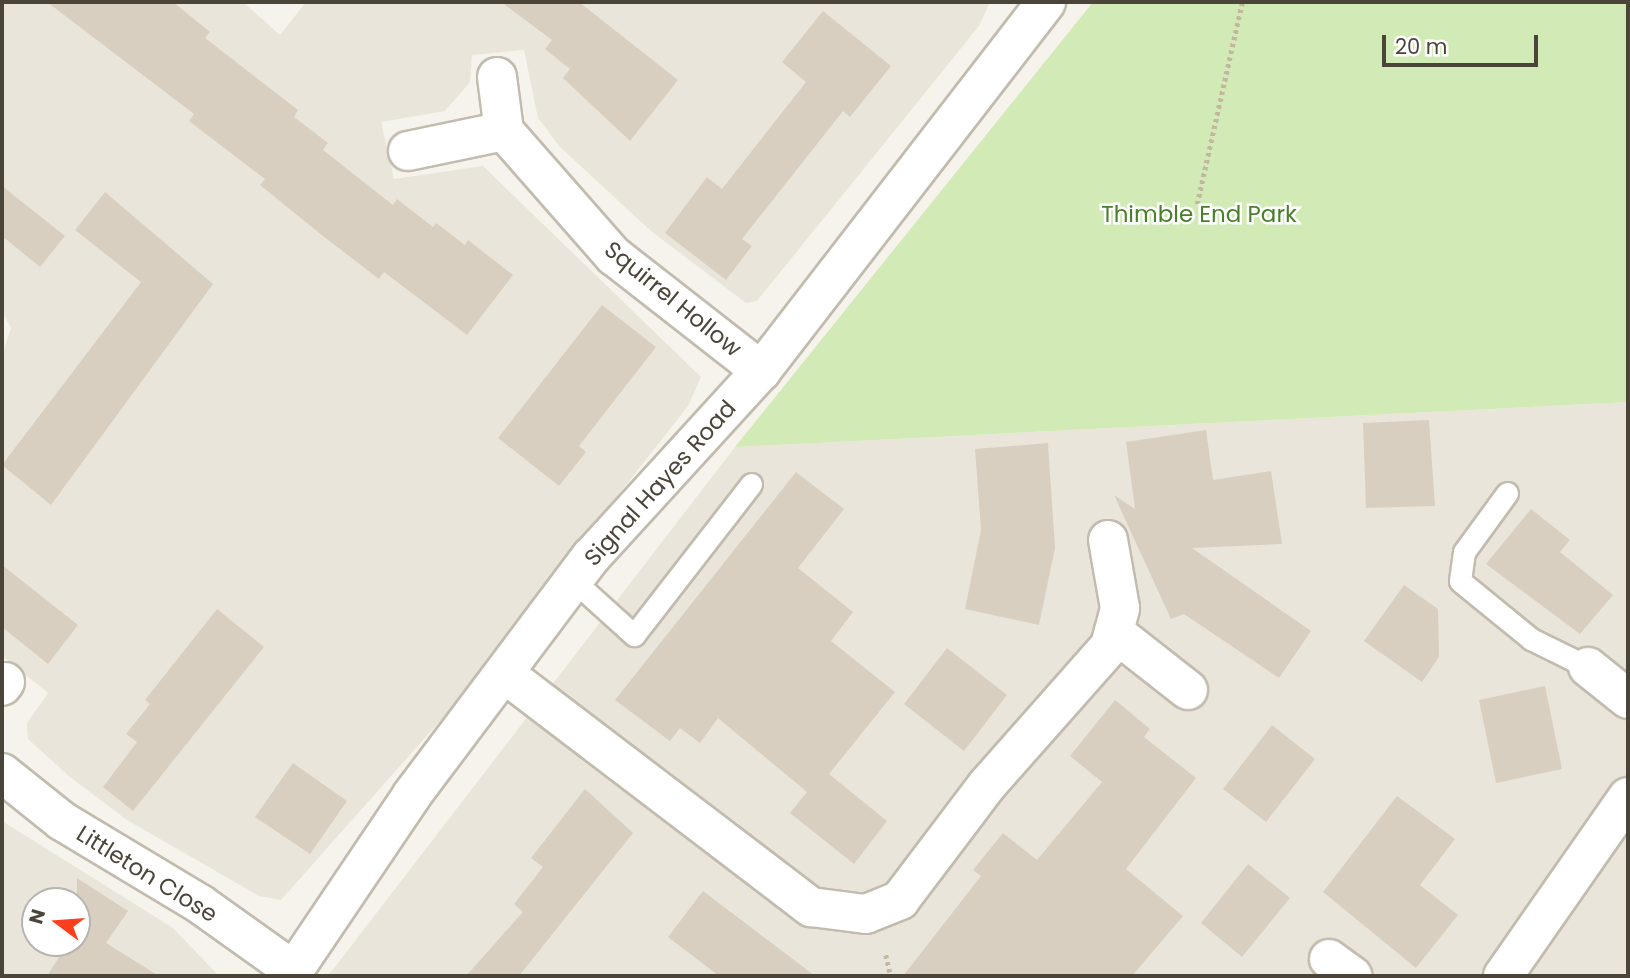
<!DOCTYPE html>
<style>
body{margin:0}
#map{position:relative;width:1630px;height:978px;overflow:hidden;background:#f6f3ec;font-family:Poppins,sans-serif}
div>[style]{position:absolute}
.residential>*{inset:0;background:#eae5da}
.green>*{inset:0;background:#d2eab5}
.building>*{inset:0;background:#d8cfc1}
.path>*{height:4.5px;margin-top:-2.25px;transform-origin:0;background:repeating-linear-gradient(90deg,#c4b79f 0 3.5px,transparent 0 7px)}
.roads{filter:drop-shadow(2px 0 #c2bbae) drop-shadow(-2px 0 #c2bbae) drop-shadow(0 2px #c2bbae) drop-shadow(0 -2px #c2bbae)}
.lane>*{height:21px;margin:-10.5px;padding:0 10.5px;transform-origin:10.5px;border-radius:10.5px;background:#fff}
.street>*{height:38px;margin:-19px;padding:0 19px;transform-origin:19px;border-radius:19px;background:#fff}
span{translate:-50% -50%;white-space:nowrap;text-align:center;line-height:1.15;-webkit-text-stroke:5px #fff;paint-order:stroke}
.park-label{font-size:23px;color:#4a7f2a}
.street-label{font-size:23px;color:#4b4439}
.frame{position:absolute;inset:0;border:4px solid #4b4439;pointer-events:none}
.north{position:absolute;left:21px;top:887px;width:70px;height:70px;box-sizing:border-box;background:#fff;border:2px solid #b7b4b0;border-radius:50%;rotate:286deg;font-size:19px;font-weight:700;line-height:28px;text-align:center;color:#4b4439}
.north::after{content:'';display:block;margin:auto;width:24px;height:32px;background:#fc3f1d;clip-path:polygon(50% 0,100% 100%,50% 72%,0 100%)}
.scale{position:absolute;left:1382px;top:35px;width:156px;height:32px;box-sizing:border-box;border:4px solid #4b4439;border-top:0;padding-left:9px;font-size:21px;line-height:24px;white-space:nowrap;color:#4b4439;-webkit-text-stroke:5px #fff;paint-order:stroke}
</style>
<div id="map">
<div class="residential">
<i style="clip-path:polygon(2px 2px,243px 2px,280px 35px,306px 2px,990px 2px,979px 26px,757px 301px,746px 303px,651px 231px,560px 147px,538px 118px,524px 50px,472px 55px,470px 82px,445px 111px,381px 122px,394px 179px,483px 166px,701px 377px,688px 406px,447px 713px,281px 900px,259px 896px,127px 820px,70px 777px,28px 739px,27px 723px,48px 693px,2px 656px,2px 355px,11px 328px,2px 311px)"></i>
<i style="clip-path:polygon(1628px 402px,1628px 976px,328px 976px,735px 447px)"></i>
<i style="clip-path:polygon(evenodd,2px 821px,173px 928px,219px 976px,2px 976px,2px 821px,35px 901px,77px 901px,77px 943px,35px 943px,35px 901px)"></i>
</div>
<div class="green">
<i style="clip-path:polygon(1093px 2px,1628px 2px,1628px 402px,735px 447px)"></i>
</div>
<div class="building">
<i style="clip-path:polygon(47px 2px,173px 2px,210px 32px,205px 38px,298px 110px,294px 117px,328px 143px,323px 150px,393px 205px,397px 199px,433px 227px,436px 223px,465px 245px,468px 240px,513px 275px,467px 335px,384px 272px,379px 279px,323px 236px,260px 185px,265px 179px,189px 121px,194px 114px)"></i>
<i style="clip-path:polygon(501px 2px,579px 2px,678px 80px,630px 141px,563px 78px,570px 69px,545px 49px,552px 40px)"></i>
<i style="clip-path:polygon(823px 11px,891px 66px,850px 117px,843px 111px,742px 239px,752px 246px,726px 280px,665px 233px,707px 177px,722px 189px,806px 82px,782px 62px)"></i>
<i style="clip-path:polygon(2px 186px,65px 236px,40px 267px,2px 236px)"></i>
<i style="clip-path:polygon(105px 192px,213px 284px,51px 505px,2px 465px,141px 282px,75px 230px)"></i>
<i style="clip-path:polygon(602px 305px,656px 347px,579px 446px,586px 452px,559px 486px,498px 438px)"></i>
<i style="clip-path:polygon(1429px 420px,1435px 506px,1366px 508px,1363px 423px)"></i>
<i style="clip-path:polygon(1206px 430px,1213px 480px,1271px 471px,1282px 544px,1192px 548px,1311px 631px,1279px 678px,1184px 614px,1171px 619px,1114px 495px,1135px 509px,1126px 442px)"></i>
<i style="clip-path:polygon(1048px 443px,1055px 548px,1039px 625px,965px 609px,981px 530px,975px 449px)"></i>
<i style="clip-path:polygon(796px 472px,844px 509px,798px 568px,853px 612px,831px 641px,895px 692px,829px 774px,887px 821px,854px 864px,790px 813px,807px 792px,718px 718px,700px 743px,680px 728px,670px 741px,615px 700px)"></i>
<i style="clip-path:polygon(1531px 509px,1570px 540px,1560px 552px,1613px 595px,1580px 634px,1486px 564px)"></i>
<i style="clip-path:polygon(2px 565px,78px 625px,48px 664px,2px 627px)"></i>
<i style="clip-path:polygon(1404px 585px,1438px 609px,1439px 657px,1422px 682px,1364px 641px)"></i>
<i style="clip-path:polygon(217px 609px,264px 647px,133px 811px,103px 787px,137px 742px,126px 734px,150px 704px,145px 700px)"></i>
<i style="clip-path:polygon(947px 648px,1007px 695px,964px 751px,904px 704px)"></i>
<i style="clip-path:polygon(1545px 686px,1562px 769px,1496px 783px,1479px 700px)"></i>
<i style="clip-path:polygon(1115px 700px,1150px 729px,1144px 737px,1196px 778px,1126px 869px,1183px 916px,1132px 976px,903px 976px,981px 876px,973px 870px,1003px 833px,1037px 860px,1102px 782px,1070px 756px)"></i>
<i style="clip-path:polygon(1272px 725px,1315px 759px,1266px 822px,1223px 789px)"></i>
<i style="clip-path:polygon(293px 763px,347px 801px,310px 854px,255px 817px)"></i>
<i style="clip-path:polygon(585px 789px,633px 833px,519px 976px,466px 976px,523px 912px,514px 904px,543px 867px,531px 858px)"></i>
<i style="clip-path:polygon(1397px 796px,1455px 839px,1420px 885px,1458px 915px,1416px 968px,1323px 892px)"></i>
<i style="clip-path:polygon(1248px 864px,1290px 898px,1242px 957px,1201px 923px)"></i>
<i style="clip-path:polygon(77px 878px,128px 911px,106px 943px,159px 976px,47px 976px,68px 943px,77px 943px)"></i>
<i style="clip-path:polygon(703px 891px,815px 976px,719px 976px,668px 937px)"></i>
</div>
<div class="path">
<i style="left:1197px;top:204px;width:207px;rotate:-77.4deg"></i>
<i style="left:886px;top:955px;width:22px;rotate:77deg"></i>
</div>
<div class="roads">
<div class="lane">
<i style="left:1507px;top:493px;width:73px;rotate:126.1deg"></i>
<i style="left:1464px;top:552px;width:29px;rotate:98deg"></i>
<i style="left:1460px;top:581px;width:92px;rotate:39.2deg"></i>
<i style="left:1531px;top:639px;width:64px;rotate:26.2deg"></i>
<i style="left:574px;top:581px;width:81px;rotate:42deg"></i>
<i style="left:634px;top:635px;width:191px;rotate:-52.2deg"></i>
</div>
<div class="street">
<i style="left:497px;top:77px;width:54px;rotate:82.6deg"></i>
<i style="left:504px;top:131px;width:167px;rotate:48.7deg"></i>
<i style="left:614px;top:256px;width:187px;rotate:38deg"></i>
<i style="left:408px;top:151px;width:98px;rotate:-11.8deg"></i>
<i style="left:1114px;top:632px;width:94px;rotate:38.1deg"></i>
<i style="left:1588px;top:667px;width:51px;rotate:38.7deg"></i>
<i style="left:505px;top:674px;width:385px;rotate:37.3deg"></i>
<i style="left:811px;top:907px;width:55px;rotate:7.3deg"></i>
<i style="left:866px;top:914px;width:37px;rotate:-22deg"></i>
<i style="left:900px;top:900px;width:144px;rotate:-52.9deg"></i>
<i style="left:987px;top:785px;width:186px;rotate:-48.5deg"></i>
<i style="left:1110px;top:646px;width:39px;rotate:-75deg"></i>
<i style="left:1120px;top:608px;width:69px;rotate:-100deg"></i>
<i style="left:2px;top:686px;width:5px;rotate:-53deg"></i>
<i style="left:2px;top:773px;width:77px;rotate:38.7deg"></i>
<i style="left:62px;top:821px;width:161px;rotate:31deg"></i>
<i style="left:200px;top:904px;width:115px;rotate:35.5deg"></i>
<i style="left:1329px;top:959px;width:29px;rotate:36deg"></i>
<i style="left:290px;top:976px;width:218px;rotate:-56deg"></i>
<i style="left:412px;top:795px;width:298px;rotate:-53.1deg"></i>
<i style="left:591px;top:557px;width:252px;rotate:-47.6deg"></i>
<i style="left:761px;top:371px;width:466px;rotate:-52.3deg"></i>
<i style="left:1503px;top:976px;width:218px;rotate:-55.1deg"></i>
</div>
</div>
<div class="park-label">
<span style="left:1199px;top:214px">Thimble End Park</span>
</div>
<div class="street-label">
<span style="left:673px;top:299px;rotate:39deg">Squirrel Hollow</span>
<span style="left:660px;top:483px;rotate:-48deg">Signal Hayes Road</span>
<span style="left:147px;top:874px;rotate:32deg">Littleton Close</span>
</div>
<div class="frame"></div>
<div class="north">N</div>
<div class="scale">20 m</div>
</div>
